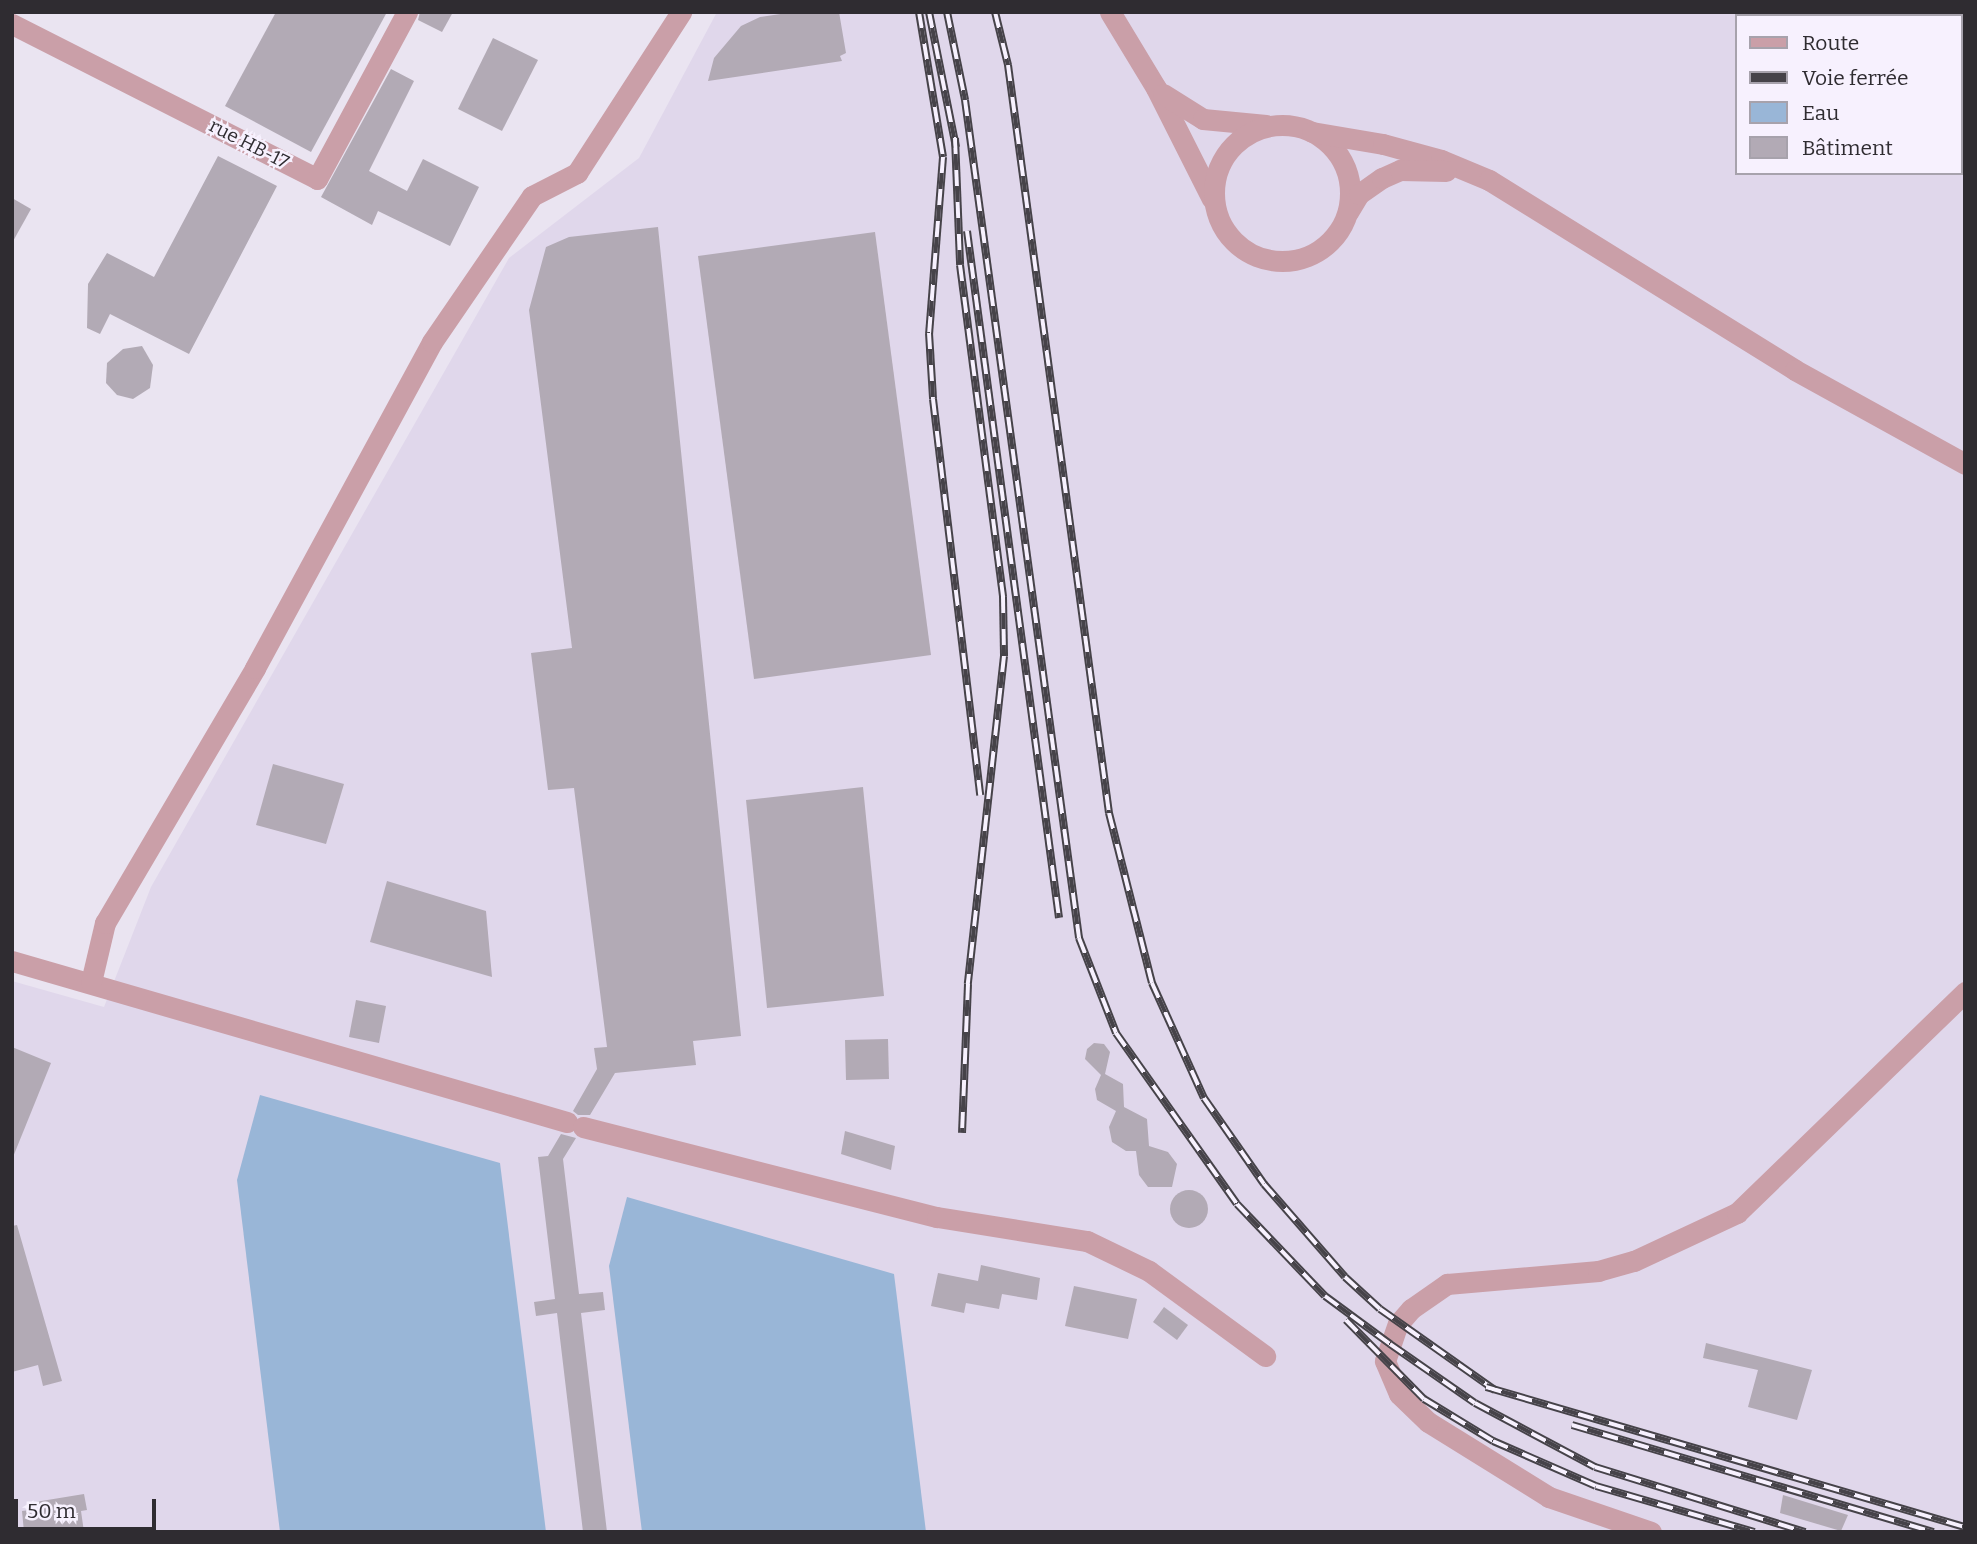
<!DOCTYPE html>
<meta charset="utf-8">
<style>
body{margin:0}
#map{position:relative;width:1977px;height:1544px;overflow:hidden;background:#eae4f1;font-family:Bitter,serif}
div>[style]{position:absolute}
.built>*{inset:0;background:#e0d7eb}
.water>*{inset:0;background:#99b6d7}
.building>*{inset:0;background:#b2aab5}
.round{border-radius:50%}
.minor>*{height:21px;margin:-10.5px;padding:0 10.5px;transform-origin:10.5px;border-radius:10.5px;background:#ca9fa8}
.minor>.ring{margin:-10.5px;padding:0;box-sizing:content-box;background:none;border:21px solid #ca9fa8;border-radius:50%}
.rail>*{height:8px;margin-top:-4px;transform-origin:0;background:repeating-linear-gradient(90deg,#f7f1fe 0 16px,#464349 0 32px);box-sizing:border-box;border-block:2px solid #464349}
span{translate:-50% -50%;white-space:nowrap;text-align:center;line-height:1.15;-webkit-text-stroke:5px #f7f1fe;paint-order:stroke}
.street-label{font-size:19px;color:#2f2c31}
.frame{position:absolute;inset:0;border:14px solid #2f2c31;pointer-events:none}
.legend{position:absolute;left:1735px;top:14px;width:228px;height:161px;box-sizing:border-box;background:#f7f1fe;border:2px solid #a7a2ac;margin:0;padding:9px 12px;list-style:none;font-size:21px;color:#2f2c31}
.legend li{display:flex;align-items:center;gap:14px;height:35px}
.legend b{width:35px;border:2px solid #a7a2ac}
.scale{position:absolute;left:14px;top:1499px;width:142px;height:32px;box-sizing:border-box;border:4px solid #2f2c31;border-top:0;padding-left:9px;font-size:21px;line-height:24px;white-space:nowrap;color:#2f2c31;-webkit-text-stroke:5px #f7f1fe;paint-order:stroke}
</style>
<div id="map">
<div class="built">
<i style="clip-path:polygon(evenodd,717px 12px,1965px 12px,1965px 1532px,12px 1532px,12px 981px,104px 1007px,151px 887px,509px 258px,639px 158px,717px 12px,1737px 16px,1961px 16px,1961px 173px,1737px 173px,1737px 16px)"></i>
</div>
<div class="water">
<i style="clip-path:polygon(260px 1095px,500px 1163px,546px 1532px,280px 1532px,237px 1180px)"></i>
<i style="clip-path:polygon(627px 1197px,894px 1274px,926px 1532px,642px 1532px,609px 1266px)"></i>
</div>
<div class="building">
<i style="clip-path:polygon(276px 12px,387px 12px,311px 152px,225px 106px)"></i>
<i style="clip-path:polygon(420px 12px,453px 12px,442px 32px,418px 20px)"></i>
<i style="clip-path:polygon(794px 12px,839px 12px,846px 53px,840px 56px,842px 61px,708px 81px,714px 58px,741px 26px,760px 17px)"></i>
<i style="clip-path:polygon(493px 38px,538px 60px,502px 131px,458px 109px)"></i>
<i style="clip-path:polygon(391px 69px,414px 81px,369px 171px,407px 191px,423px 159px,479px 187px,450px 246px,378px 211px,372px 225px,321px 197px)"></i>
<i style="clip-path:polygon(218px 156px,277px 186px,189px 354px,110px 314px,100px 334px,87px 328px,88px 284px,107px 253px,154px 277px)"></i>
<i style="clip-path:polygon(12px 198px,31px 209px,12px 243px)"></i>
<i style="clip-path:polygon(658px 227px,741px 1036px,693px 1041px,696px 1065px,615px 1073px,590px 1115px,578px 1115px,573px 1111px,597px 1069px,594px 1048px,607px 1047px,574px 788px,548px 790px,531px 653px,572px 648px,529px 310px,546px 247px,569px 237px)"></i>
<i style="clip-path:polygon(875px 232px,931px 655px,754px 679px,698px 256px)"></i>
<i style="clip-path:polygon(142px 346px,153px 365px,150px 388px,133px 399px,117px 395px,106px 383px,107px 363px,123px 349px)"></i>
<i style="clip-path:polygon(273px 764px,344px 784px,326px 844px,256px 825px)"></i>
<i style="clip-path:polygon(863px 787px,884px 996px,767px 1008px,746px 800px)"></i>
<i style="clip-path:polygon(387px 881px,486px 911px,492px 977px,370px 942px)"></i>
<i style="clip-path:polygon(356px 1000px,386px 1006px,379px 1043px,349px 1037px)"></i>
<i style="clip-path:polygon(888px 1039px,889px 1079px,846px 1080px,845px 1040px)"></i>
<i style="clip-path:polygon(1094px 1043px,1104px 1044px,1110px 1052px,1105px 1074px,1123px 1084px,1124px 1107px,1147px 1119px,1149px 1146px,1168px 1152px,1177px 1164px,1172px 1187px,1148px 1187px,1139px 1175px,1136px 1151px,1126px 1151px,1112px 1142px,1109px 1127px,1116px 1111px,1097px 1100px,1095px 1089px,1101px 1075px,1085px 1059px,1087px 1049px)"></i>
<i style="clip-path:polygon(12px 1047px,51px 1063px,13px 1157px,12px 1157px)"></i>
<i style="clip-path:polygon(845px 1131px,895px 1146px,891px 1170px,841px 1154px)"></i>
<i style="clip-path:polygon(561px 1134px,576px 1138px,563px 1159px,579px 1294px,603px 1292px,605px 1310px,581px 1313px,607px 1532px,583px 1532px,557px 1313px,536px 1316px,534px 1302px,555px 1299px,538px 1157px,548px 1156px)"></i>
<i class="round" style="left:1170px;top:1190px;width:38px;height:38px"></i>
<i style="clip-path:polygon(17px 1225px,62px 1381px,43px 1386px,38px 1365px,12px 1372px,12px 1226px)"></i>
<i style="clip-path:polygon(981px 1265px,1040px 1278px,1037px 1300px,1002px 1294px,999px 1309px,966px 1303px,964px 1313px,931px 1306px,938px 1273px,978px 1281px)"></i>
<i style="clip-path:polygon(1074px 1286px,1137px 1299px,1128px 1339px,1065px 1326px)"></i>
<i style="clip-path:polygon(1164px 1307px,1188px 1325px,1177px 1340px,1153px 1322px)"></i>
<i style="clip-path:polygon(1706px 1343px,1812px 1370px,1797px 1420px,1748px 1407px,1758px 1370px,1703px 1358px)"></i>
<i style="clip-path:polygon(84px 1494px,87px 1510px,81px 1511px,84px 1532px,24px 1532px,22px 1511px,30px 1510px,29px 1503px)"></i>
<i style="clip-path:polygon(1783px 1495px,1848px 1515px,1841px 1531px,1780px 1513px)"></i>
</div>
<div class="minor">
<i style="left:1110px;top:12px;width:89px;rotate:58.8deg"></i>
<i style="left:1156px;top:88px;width:124px;rotate:63.2deg"></i>
<i style="left:12px;top:24px;width:342px;rotate:26.9deg"></i>
<i style="left:317px;top:179px;width:190px;rotate:-61.7deg"></i>
<i style="left:1163px;top:94px;width:47px;rotate:32deg"></i>
<i style="left:1203px;top:119px;width:63px;rotate:5.4deg"></i>
<i class="ring" style="left:1214px;top:125px;width:115px;height:115px"></i>
<i style="left:1312px;top:132px;width:72px;rotate:9.6deg"></i>
<i style="left:1383px;top:144px;width:60px;rotate:15.4deg"></i>
<i style="left:1441px;top:160px;width:52px;rotate:22.6deg"></i>
<i style="left:1489px;top:180px;width:360px;rotate:31.8deg"></i>
<i style="left:1795px;top:370px;width:194px;rotate:28.9deg"></i>
<i style="left:1348px;top:212px;width:21px;rotate:-59deg"></i>
<i style="left:1359px;top:194px;width:28px;rotate:-35deg"></i>
<i style="left:1382px;top:178px;width:20px;rotate:-24deg"></i>
<i style="left:1400px;top:170px;width:46px;rotate:1.2deg"></i>
<i style="left:12px;top:961px;width:578px;rotate:16.18deg"></i>
<i style="left:91px;top:982px;width:61px;rotate:-76.7deg"></i>
<i style="left:105px;top:923px;width:296px;rotate:-59.5deg"></i>
<i style="left:255px;top:668px;width:371px;rotate:-61.5deg"></i>
<i style="left:432px;top:342px;width:177px;rotate:-55.6deg"></i>
<i style="left:532px;top:196px;width:51px;rotate:-27.1deg"></i>
<i style="left:577px;top:173px;width:192px;rotate:-57.1deg"></i>
<i style="left:583px;top:1127px;width:365px;rotate:14.3deg"></i>
<i style="left:937px;top:1217px;width:152px;rotate:9.1deg"></i>
<i style="left:1087px;top:1241px;width:69px;rotate:25.8deg"></i>
<i style="left:1149px;top:1271px;width:144px;rotate:36.2deg"></i>
<i style="left:1651px;top:1532px;width:108px;rotate:-161.1deg"></i>
<i style="left:1549px;top:1497px;width:142px;rotate:-148.2deg"></i>
<i style="left:1428px;top:1422px;width:40px;rotate:-136deg"></i>
<i style="left:1399px;top:1394px;width:36px;rotate:-113deg"></i>
<i style="left:1385px;top:1361px;width:39px;rotate:-71deg"></i>
<i style="left:1398px;top:1324px;width:20px;rotate:-49deg"></i>
<i style="left:1411px;top:1309px;width:44px;rotate:-34.8deg"></i>
<i style="left:1447px;top:1284px;width:152px;rotate:-4.9deg"></i>
<i style="left:1598px;top:1271px;width:37px;rotate:-16deg"></i>
<i style="left:1634px;top:1261px;width:114px;rotate:-25deg"></i>
<i style="left:1737px;top:1213px;width:318px;rotate:-44.1deg"></i>
</div>
<div class="rail">
<i style="left:919px;top:12px;width:147px;rotate:80.6deg"></i>
<i style="left:943px;top:157px;width:177px;rotate:94.5deg"></i>
<i style="left:929px;top:333px;width:66px;rotate:86.5deg"></i>
<i style="left:933px;top:399px;width:399px;rotate:83.2deg"></i>
<i style="left:929px;top:12px;width:138px;rotate:78.7deg"></i>
<i style="left:947px;top:12px;width:90px;rotate:78.4deg"></i>
<i style="left:965px;top:100px;width:846px;rotate:82.25deg"></i>
<i style="left:1079px;top:938px;width:102px;rotate:68.7deg"></i>
<i style="left:1116px;top:1033px;width:209px;rotate:54.7deg"></i>
<i style="left:1237px;top:1204px;width:127px;rotate:46.3deg"></i>
<i style="left:1325px;top:1296px;width:81px;rotate:36.4deg"></i>
<i style="left:1390px;top:1344px;width:103px;rotate:34.8deg"></i>
<i style="left:1475px;top:1403px;width:136px;rotate:28.1deg"></i>
<i style="left:1595px;top:1467px;width:220px;rotate:17.2deg"></i>
<i style="left:995px;top:12px;width:55px;rotate:76.2deg"></i>
<i style="left:1008px;top:65px;width:755px;rotate:82.31deg"></i>
<i style="left:1109px;top:813px;width:175px;rotate:75.8deg"></i>
<i style="left:1152px;top:983px;width:126px;rotate:65.7deg"></i>
<i style="left:1204px;top:1098px;width:105px;rotate:55.1deg"></i>
<i style="left:1264px;top:1184px;width:123px;rotate:48.9deg"></i>
<i style="left:1345px;top:1277px;width:47px;rotate:42.4deg"></i>
<i style="left:1380px;top:1309px;width:141px;rotate:35.2deg"></i>
<i style="left:955px;top:138px;width:127px;rotate:87.7deg"></i>
<i style="left:960px;top:265px;width:335px;rotate:82.6deg"></i>
<i style="left:1003px;top:597px;width:59px;rotate:89deg"></i>
<i style="left:1004px;top:656px;width:330px;rotate:96.3deg"></i>
<i style="left:968px;top:984px;width:149px;rotate:92.3deg"></i>
<i style="left:967px;top:231px;width:693px;rotate:82.37deg"></i>
<i style="left:1346px;top:1320px;width:111px;rotate:45.4deg"></i>
<i style="left:1424px;top:1399px;width:81px;rotate:31.3deg"></i>
<i style="left:1493px;top:1441px;width:112px;rotate:23.6deg"></i>
<i style="left:1596px;top:1486px;width:165px;rotate:16.2deg"></i>
<i style="left:1486px;top:1387px;width:499px;rotate:16.3deg"></i>
<i style="left:1572px;top:1425px;width:377px;rotate:16.5deg"></i>
</div>
<div class="street-label">
<span style="left:249px;top:144px;rotate:27deg">rue HB-17</span>
</div>
<div class="frame"></div>
<ul class="legend">
<li><b style="height:9px;background:#ca9fa8"></b>Route</li>
<li><b style="height:9px;background:#464349"></b>Voie ferrée</li>
<li><b style="height:19px;background:#99b6d7"></b>Eau</li>
<li><b style="height:19px;background:#b2aab5"></b>Bâtiment</li>
</ul>
<div class="scale">50 m</div>
</div>
